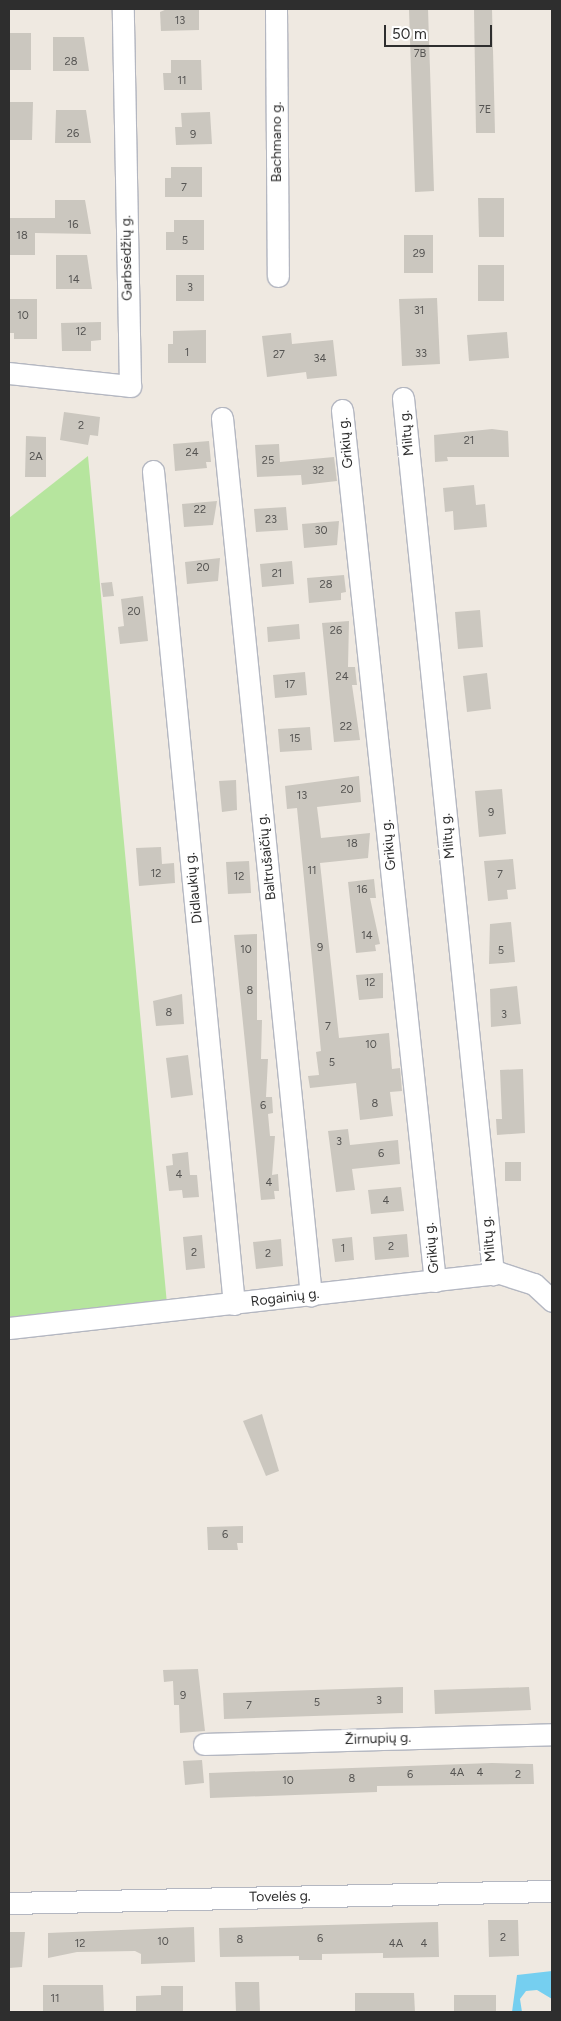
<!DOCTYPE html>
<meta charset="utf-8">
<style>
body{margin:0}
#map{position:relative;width:561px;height:2021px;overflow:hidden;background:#efe9e1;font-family:Figtree,sans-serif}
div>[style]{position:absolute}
.green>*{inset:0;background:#b6e59e}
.water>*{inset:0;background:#75cff0}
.building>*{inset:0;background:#cbc7bf}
.roads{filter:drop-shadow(1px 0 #b4b7c1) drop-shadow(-1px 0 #b4b7c1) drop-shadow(0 1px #b4b7c1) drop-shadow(0 -1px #b4b7c1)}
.minor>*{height:21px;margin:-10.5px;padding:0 10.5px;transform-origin:10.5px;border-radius:10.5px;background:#fff}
span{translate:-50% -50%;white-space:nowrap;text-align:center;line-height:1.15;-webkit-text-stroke:5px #fff;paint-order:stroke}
.number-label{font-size:11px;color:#555452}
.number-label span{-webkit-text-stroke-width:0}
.street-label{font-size:14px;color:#2e2e2e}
.frame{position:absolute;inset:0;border:10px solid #2e2e2e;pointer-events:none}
.scale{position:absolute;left:384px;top:25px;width:108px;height:22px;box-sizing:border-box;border:2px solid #2e2e2e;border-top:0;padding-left:6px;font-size:15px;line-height:18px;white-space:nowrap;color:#2e2e2e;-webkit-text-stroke:4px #fff;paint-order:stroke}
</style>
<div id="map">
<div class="green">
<i style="clip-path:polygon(88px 456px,167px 1304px,9px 1321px,9px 518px)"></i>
</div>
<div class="water">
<i style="clip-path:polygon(552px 1971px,552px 1999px,537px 1990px,526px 1991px,520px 1999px,522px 2012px,512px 2012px,517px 1975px)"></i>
</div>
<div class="building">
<i style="clip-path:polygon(167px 9px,199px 9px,199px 30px,161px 31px,160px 12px)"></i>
<i style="clip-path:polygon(409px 9px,428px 9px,434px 191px,415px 192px)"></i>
<i style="clip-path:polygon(474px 9px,492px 9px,495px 133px,476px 133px)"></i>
<i style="clip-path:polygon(9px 33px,31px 33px,31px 70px,9px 70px)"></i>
<i style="clip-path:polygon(53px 37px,84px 37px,89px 71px,53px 71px)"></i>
<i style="clip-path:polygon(171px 60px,201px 60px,202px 90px,164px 90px,163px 73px,171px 73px)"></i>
<i style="clip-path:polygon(9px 102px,33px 102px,32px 140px,9px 140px)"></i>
<i style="clip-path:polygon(56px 110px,86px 110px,91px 143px,55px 143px)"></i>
<i style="clip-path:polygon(210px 112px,212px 144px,176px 145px,175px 127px,182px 127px,181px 113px)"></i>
<i style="clip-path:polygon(171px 167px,202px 167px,202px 197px,165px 197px,165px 178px,171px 178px)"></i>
<i style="clip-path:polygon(478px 198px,504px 198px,504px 237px,479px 237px)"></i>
<i style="clip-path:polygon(55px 200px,85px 200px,91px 234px,35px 233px,35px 255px,9px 255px,9px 218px,55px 218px)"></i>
<i style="clip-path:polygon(174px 220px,204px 220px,204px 250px,166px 250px,166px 232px,174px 232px)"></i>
<i style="clip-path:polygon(404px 235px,433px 235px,433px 273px,404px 273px)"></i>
<i style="clip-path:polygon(56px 255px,87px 255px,92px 289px,56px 289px)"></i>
<i style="clip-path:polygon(478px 265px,504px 265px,504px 301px,478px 301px)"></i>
<i style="clip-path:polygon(176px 275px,204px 275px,204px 301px,176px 301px)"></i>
<i style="clip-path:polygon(437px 298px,440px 364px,402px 366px,399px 299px)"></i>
<i style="clip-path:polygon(9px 299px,37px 299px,37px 339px,14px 339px,14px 333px,9px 333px)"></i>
<i style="clip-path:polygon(101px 322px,101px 340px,91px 341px,91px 351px,62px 351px,61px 323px)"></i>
<i style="clip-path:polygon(206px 330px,206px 363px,168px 363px,168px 344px,173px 344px,173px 331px)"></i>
<i style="clip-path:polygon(507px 332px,509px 358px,469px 361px,467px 335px)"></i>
<i style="clip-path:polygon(291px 333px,292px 344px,333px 340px,337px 376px,307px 379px,306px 372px,267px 377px,262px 336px)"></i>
<i style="clip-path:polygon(64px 412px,100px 417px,98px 436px,90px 435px,88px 445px,60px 440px)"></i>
<i style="clip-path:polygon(492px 429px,508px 431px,509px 457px,447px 457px,448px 461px,435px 462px,434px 435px)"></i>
<i style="clip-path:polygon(26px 436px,46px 437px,46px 477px,25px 477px)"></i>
<i style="clip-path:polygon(209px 441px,211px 462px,206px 462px,207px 468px,175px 471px,173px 444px)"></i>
<i style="clip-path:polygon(279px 444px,280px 462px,334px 457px,337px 481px,302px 485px,301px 475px,257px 477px,255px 445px)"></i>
<i style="clip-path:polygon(474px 485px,476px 505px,485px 504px,487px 527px,454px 530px,453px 511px,445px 512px,443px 488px)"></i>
<i style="clip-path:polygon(217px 501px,213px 525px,184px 527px,182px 504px)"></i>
<i style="clip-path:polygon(286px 507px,288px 530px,256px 532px,254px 509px)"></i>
<i style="clip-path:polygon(339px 521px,337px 545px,304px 548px,302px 524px)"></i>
<i style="clip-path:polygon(220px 558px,218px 581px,187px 584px,185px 562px)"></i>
<i style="clip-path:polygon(292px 561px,294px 584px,262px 587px,260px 564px)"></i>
<i style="clip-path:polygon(344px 575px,346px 592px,341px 593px,341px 600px,309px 603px,307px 578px)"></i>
<i style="clip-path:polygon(112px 582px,114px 596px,103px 597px,101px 583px)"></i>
<i style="clip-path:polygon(143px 596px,148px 641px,120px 644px,118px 627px,124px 626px,121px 599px)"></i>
<i style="clip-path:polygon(480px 610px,483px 647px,458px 649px,455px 612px)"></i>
<i style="clip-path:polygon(349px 621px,348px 667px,355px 667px,357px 685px,352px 685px,360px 740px,334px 742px,322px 623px)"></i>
<i style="clip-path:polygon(299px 624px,300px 639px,268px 642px,267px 627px)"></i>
<i style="clip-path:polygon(305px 672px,307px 695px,275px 698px,273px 675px)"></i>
<i style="clip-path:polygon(487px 673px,491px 709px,467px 712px,463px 676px)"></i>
<i style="clip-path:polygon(310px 727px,312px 750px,280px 752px,278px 729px)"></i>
<i style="clip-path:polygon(359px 776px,361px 802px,317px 807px,321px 838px,370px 833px,368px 858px,320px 863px,339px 1038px,389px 1033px,392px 1069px,400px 1068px,402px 1091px,390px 1092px,393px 1116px,360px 1120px,356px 1083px,310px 1088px,308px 1076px,319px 1075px,316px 1052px,321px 1051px,297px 808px,287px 809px,285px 786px)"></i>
<i style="clip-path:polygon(236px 780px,237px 810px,222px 812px,219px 781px)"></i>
<i style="clip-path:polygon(502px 789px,506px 834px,479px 837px,475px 791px)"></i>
<i style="clip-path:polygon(161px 847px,162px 864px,174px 863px,175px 883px,139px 886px,136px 848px)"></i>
<i style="clip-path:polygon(513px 859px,516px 889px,507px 890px,508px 899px,488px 901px,484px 861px)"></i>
<i style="clip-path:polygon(249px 861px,251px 893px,228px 894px,226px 862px)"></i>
<i style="clip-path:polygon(374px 879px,376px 898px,370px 898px,380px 944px,375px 945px,376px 951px,356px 953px,348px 882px)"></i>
<i style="clip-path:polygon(511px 922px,515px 962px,489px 964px,490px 924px)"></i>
<i style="clip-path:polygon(257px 934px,257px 1020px,262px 1020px,261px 1059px,268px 1059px,266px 1097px,272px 1097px,273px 1113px,268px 1114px,270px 1136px,275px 1136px,272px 1175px,278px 1174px,279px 1191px,274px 1191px,275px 1199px,261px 1200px,234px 935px)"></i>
<i style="clip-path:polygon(383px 973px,383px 998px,359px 1000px,356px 975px)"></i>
<i style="clip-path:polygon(517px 986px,521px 1024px,491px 1027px,490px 989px)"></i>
<i style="clip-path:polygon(182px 994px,184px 1024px,156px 1026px,153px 1001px)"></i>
<i style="clip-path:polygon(188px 1055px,193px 1095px,171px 1098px,166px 1058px)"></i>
<i style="clip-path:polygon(523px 1069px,525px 1133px,497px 1135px,496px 1119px,502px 1119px,500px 1070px)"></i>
<i style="clip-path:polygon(348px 1129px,350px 1145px,398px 1140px,400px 1164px,352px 1169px,355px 1190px,336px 1192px,328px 1131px)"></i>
<i style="clip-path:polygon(188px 1152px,190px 1175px,197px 1175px,199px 1197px,183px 1198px,182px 1190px,169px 1191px,166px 1166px,173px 1165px,172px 1154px)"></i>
<i style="clip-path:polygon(505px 1162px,521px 1162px,521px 1181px,505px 1181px)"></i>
<i style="clip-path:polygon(401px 1187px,404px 1211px,371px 1214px,368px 1190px)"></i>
<i style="clip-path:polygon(407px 1234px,409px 1257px,375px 1260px,373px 1237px)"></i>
<i style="clip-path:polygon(202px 1235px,205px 1268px,186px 1270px,183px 1237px)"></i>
<i style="clip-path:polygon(352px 1237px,354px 1260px,335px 1262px,332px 1239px)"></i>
<i style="clip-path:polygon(281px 1239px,283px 1266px,256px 1269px,253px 1242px)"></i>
<i style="clip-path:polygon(262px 1414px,279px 1471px,266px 1476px,243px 1421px)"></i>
<i style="clip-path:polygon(243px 1526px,243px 1543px,237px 1543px,238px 1550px,208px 1550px,207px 1527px)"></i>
<i style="clip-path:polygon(198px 1669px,205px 1731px,180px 1733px,179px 1705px,174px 1705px,173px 1681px,164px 1682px,163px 1670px)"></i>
<i style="clip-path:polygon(403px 1687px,403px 1713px,224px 1719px,223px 1693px)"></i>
<i style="clip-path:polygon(529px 1687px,531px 1710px,435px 1714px,434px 1690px)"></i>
<i style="clip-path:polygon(202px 1760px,204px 1783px,185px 1785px,183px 1761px)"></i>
<i style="clip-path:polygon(492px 1763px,533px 1764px,534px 1784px,377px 1786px,377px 1792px,210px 1798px,209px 1773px)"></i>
<i style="clip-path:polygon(488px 1920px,518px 1920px,519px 1956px,489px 1957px)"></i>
<i style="clip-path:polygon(438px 1922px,439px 1957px,383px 1958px,383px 1953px,322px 1954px,322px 1960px,299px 1960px,299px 1956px,220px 1957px,219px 1928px)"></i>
<i style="clip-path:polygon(194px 1927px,195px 1962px,141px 1964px,141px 1954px,135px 1951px,77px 1952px,48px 1958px,48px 1933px)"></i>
<i style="clip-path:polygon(9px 1932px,25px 1932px,22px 1967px,9px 1968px)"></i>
<i style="clip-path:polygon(235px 1982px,259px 1982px,260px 2012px,236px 2012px)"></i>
<i style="clip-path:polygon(43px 1985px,103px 1985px,104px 2012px,43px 2012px)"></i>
<i style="clip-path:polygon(161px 1986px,183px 1986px,183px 2012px,136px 2012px,136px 1996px,161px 1995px)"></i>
<i style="clip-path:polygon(355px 1993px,414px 1993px,415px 2012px,355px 2012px)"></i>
<i style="clip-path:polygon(454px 1995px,496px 1995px,496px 2012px,454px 2012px)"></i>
</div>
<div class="roads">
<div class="minor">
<i style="left:276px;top:9px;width:267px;rotate:89.6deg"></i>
<i style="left:9px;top:373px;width:122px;rotate:6.1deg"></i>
<i style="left:130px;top:386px;width:377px;rotate:-91.1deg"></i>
<i style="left:403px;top:398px;width:881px;rotate:84.13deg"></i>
<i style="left:342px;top:410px;width:876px;rotate:83.91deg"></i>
<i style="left:222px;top:418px;width:882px;rotate:84.21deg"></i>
<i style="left:153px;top:471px;width:837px;rotate:84.45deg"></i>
<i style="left:9px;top:1328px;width:494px;rotate:-6.4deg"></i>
<i style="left:500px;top:1273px;width:36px;rotate:18deg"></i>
<i style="left:534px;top:1284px;width:25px;rotate:43deg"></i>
<i style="left:204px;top:1744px;width:348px;rotate:-1.6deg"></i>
<i style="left:9px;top:1903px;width:543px;rotate:-1.27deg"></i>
</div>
</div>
<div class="number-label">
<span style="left:180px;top:21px">13</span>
<span style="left:420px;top:54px">7B</span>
<span style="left:71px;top:62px">28</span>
<span style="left:182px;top:81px">11</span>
<span style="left:485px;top:110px">7E</span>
<span style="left:73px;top:134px">26</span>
<span style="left:193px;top:135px">9</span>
<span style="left:184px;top:188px">7</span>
<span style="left:73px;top:225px">16</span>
<span style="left:22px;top:236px">18</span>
<span style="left:185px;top:241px">5</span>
<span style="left:419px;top:254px">29</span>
<span style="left:74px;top:280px">14</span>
<span style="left:190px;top:288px">3</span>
<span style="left:419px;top:311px">31</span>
<span style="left:23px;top:316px">10</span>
<span style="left:81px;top:332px">12</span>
<span style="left:187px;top:353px">1</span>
<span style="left:421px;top:354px">33</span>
<span style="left:279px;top:355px">27</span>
<span style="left:320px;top:359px">34</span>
<span style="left:81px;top:426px">2</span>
<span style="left:469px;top:441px">21</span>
<span style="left:192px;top:453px">24</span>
<span style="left:36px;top:457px">2A</span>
<span style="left:268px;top:461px">25</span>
<span style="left:318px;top:471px">32</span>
<span style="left:200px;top:510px">22</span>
<span style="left:271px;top:520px">23</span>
<span style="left:321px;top:531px">30</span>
<span style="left:203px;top:568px">20</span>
<span style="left:277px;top:574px">21</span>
<span style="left:326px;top:585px">28</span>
<span style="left:134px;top:612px">20</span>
<span style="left:336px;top:631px">26</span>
<span style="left:342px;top:677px">24</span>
<span style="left:290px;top:685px">17</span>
<span style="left:346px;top:727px">22</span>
<span style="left:295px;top:739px">15</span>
<span style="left:347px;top:790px">20</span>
<span style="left:302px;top:796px">13</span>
<span style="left:491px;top:813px">9</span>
<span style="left:352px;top:844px">18</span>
<span style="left:312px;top:871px">11</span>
<span style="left:156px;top:874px">12</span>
<span style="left:500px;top:875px">7</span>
<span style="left:239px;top:877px">12</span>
<span style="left:362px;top:890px">16</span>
<span style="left:367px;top:936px">14</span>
<span style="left:320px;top:948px">9</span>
<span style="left:246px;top:950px">10</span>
<span style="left:501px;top:951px">5</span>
<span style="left:370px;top:983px">12</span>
<span style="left:250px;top:991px">8</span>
<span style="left:169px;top:1013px">8</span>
<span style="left:504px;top:1015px">3</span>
<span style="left:328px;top:1027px">7</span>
<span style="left:371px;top:1045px">10</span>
<span style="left:332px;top:1063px">5</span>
<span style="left:375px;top:1104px">8</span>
<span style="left:263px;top:1106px">6</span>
<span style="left:339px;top:1142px">3</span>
<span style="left:381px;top:1154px">6</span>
<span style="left:179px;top:1175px">4</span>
<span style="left:269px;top:1183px">4</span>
<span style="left:386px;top:1201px">4</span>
<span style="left:391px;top:1247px">2</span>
<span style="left:343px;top:1249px">1</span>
<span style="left:194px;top:1253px">2</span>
<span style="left:268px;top:1254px">2</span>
<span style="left:225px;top:1535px">6</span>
<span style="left:183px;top:1696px">9</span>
<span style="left:379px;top:1701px">3</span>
<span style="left:317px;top:1703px">5</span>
<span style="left:249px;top:1706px">7</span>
<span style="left:457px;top:1773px">4A</span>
<span style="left:480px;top:1773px">4</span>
<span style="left:410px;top:1775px">6</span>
<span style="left:518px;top:1775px">2</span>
<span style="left:352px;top:1779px">8</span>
<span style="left:288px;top:1781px">10</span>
<span style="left:503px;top:1938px">2</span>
<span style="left:320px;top:1939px">6</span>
<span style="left:240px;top:1940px">8</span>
<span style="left:163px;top:1942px">10</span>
<span style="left:80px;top:1944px">12</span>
<span style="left:396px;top:1944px">4A</span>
<span style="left:424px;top:1944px">4</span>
<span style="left:55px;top:1999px">11</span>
</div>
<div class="street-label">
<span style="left:277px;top:142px;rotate:-90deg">Bachmano g.</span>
<span style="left:127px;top:258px;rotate:-91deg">Garbsėdžių g.</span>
<span style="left:407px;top:433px;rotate:-96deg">Miltų g.</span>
<span style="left:346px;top:443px;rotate:-96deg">Grikių g.</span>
<span style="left:448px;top:836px;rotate:-96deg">Miltų g.</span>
<span style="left:389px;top:845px;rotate:-96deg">Grikių g.</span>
<span style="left:267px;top:857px;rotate:-96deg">Baltrušaičių g.</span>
<span style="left:194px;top:888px;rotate:-96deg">Didlaukių g.</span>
<span style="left:489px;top:1239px;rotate:-96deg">Miltų g.</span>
<span style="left:432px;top:1248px;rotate:-96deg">Grikių g.</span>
<span style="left:285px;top:1298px;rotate:-7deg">Rogainių g.</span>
<span style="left:378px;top:1739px;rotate:-2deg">Žirnupių g.</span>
<span style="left:280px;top:1897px;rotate:-1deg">Tovelės g.</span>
</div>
<div class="frame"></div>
<div class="scale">50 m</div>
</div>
